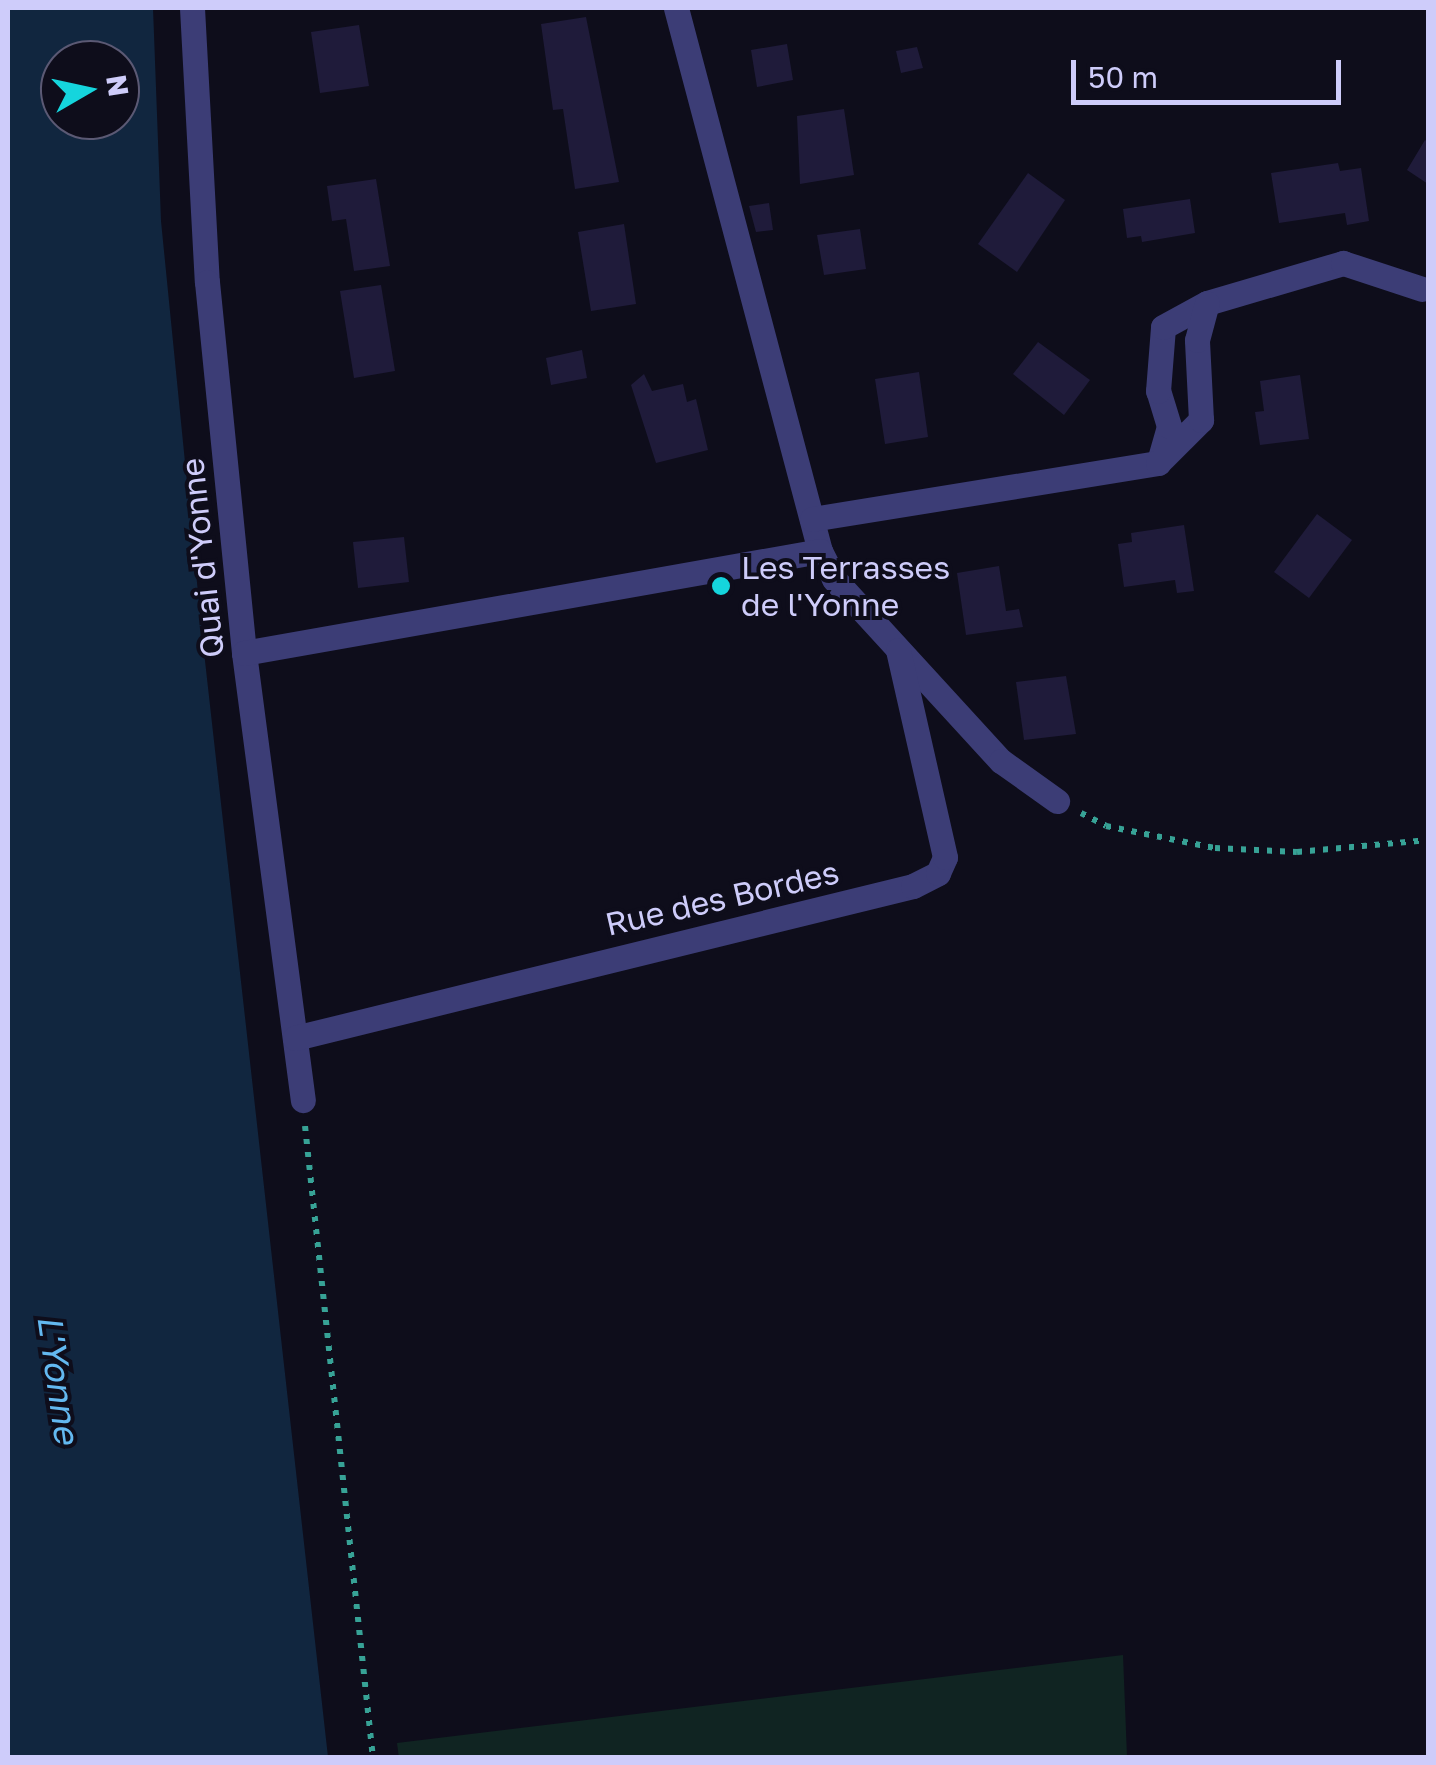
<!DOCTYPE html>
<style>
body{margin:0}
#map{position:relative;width:1436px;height:1765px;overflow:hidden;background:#0e0d1b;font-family:"Golos Text",sans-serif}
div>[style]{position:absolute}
.green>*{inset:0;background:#102422}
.water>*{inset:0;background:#11263f}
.building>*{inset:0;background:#1f1b3a}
.path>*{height:6px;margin-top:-3px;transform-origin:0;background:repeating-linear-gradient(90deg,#37a296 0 5px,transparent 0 13px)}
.minor>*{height:25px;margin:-12.5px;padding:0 12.5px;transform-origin:12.5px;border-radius:12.5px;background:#3c3d76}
.dots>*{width:28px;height:28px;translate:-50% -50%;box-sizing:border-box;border:5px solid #0e0d1b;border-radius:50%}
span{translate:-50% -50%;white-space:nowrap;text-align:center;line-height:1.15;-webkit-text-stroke:8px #0e0d1b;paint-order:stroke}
.street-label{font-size:32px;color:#ceccfa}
.poi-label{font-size:32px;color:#ceccfa}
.left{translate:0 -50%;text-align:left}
.water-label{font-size:35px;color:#63b8f0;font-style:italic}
.frame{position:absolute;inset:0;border:10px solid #ceccfa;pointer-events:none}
.north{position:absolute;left:40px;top:40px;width:100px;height:100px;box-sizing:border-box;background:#0e0d1b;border:2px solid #5b5974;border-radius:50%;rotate:81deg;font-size:28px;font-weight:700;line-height:40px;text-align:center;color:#ceccfa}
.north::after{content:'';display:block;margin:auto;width:35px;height:45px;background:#15d5dd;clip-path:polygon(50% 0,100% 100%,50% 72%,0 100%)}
.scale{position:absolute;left:1071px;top:60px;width:270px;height:45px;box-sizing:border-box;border:5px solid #ceccfa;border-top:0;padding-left:12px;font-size:30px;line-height:35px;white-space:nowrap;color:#ceccfa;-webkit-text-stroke:8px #0e0d1b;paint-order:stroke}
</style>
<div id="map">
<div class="green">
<i style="clip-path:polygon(1123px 1655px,1127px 1757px,399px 1758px,397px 1743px)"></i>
</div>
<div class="water">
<i style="clip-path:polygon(evenodd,8px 8px,153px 8px,161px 221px,203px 643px,328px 1757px,8px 1757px,8px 8px,60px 60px,120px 60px,120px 120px,60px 120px,60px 60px)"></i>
</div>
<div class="building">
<i style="clip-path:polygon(586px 17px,619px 182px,575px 189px,563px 109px,553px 110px,541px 24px)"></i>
<i style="clip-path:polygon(359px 25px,369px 86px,320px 93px,311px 32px)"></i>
<i style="clip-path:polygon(787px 44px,793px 80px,757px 87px,751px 50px)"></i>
<i style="clip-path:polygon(917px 47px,923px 68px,901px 73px,896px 51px)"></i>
<i style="clip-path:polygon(844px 109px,854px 175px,800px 184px,797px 116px)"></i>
<i style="clip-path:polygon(1425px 140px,1428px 142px,1428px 184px,1407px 170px)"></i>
<i style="clip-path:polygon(1338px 163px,1340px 171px,1361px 168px,1369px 221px,1347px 225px,1345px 213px,1279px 223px,1271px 173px)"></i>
<i style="clip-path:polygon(1028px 173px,1065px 200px,1017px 272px,978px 244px)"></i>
<i style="clip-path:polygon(376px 179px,390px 266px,354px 271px,346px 219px,332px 221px,327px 186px)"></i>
<i style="clip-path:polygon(1190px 199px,1195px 233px,1142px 242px,1141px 236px,1127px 238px,1123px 209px)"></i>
<i style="clip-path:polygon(769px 203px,773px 230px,756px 232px,749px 206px)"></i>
<i style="clip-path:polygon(624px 224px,636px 304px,591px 311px,578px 232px)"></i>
<i style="clip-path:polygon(860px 229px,866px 269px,824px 275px,817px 235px)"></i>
<i style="clip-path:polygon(381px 285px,395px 371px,354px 378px,340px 291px)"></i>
<i style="clip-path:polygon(1038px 342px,1090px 380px,1064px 415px,1013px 374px)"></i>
<i style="clip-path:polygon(582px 350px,587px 378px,551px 385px,546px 358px)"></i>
<i style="clip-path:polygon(919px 372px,928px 437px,885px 444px,875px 379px)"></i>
<i style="clip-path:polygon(644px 374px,652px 391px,683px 384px,687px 402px,696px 399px,708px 450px,656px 463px,631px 385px)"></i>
<i style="clip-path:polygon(1300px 375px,1309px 439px,1260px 445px,1255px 412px,1264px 411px,1260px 381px)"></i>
<i style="clip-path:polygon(1317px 514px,1352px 540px,1309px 598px,1274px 572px)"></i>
<i style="clip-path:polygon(1184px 525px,1194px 591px,1177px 593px,1175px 580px,1124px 587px,1118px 544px,1132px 542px,1131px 533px)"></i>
<i style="clip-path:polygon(404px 537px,409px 582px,358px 588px,353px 542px)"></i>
<i style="clip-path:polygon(999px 566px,1006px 611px,1019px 609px,1023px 627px,966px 635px,957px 573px)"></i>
<i style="clip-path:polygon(1066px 676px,1076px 734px,1024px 740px,1016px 682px)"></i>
</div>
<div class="path">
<i style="left:1081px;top:813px;width:28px;rotate:27deg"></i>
<i style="left:1106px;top:826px;width:111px;rotate:11.4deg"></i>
<i style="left:1215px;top:848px;width:82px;rotate:2.8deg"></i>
<i style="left:1297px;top:852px;width:132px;rotate:-5.2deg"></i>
<i style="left:305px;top:1126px;width:636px;rotate:83.86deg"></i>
</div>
<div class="minor">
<i style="left:192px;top:8px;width:274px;rotate:86.9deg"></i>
<i style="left:207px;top:282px;width:373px;rotate:84.3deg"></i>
<i style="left:244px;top:653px;width:451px;rotate:82.5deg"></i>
<i style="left:676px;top:8px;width:562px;rotate:75.15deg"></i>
<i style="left:820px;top:551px;width:31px;rotate:63deg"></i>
<i style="left:834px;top:579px;width:247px;rotate:47.5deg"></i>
<i style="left:1001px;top:761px;width:69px;rotate:35.5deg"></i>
<i style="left:1160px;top:458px;width:33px;rotate:-74deg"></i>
<i style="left:1169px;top:426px;width:37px;rotate:-107deg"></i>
<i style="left:1158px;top:391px;width:64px;rotate:-85.5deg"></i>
<i style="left:1163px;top:327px;width:50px;rotate:-28.6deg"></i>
<i style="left:1207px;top:303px;width:142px;rotate:-16.4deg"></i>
<i style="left:1343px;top:263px;width:83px;rotate:18.2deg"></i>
<i style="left:812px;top:519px;width:351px;rotate:-9.2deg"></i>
<i style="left:1158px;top:463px;width:61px;rotate:-45deg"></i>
<i style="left:1201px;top:420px;width:80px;rotate:-92.9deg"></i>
<i style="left:1197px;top:340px;width:38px;rotate:-75deg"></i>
<i style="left:244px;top:653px;width:585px;rotate:-10.04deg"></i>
<i style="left:295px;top:1038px;width:636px;rotate:-13.82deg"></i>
<i style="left:913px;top:886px;width:28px;rotate:-27deg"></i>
<i style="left:938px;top:873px;width:17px;rotate:-66deg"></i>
<i style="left:945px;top:857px;width:212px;rotate:-102.8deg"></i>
</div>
<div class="dots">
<i style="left:721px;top:586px;background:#15d5dd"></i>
</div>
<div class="street-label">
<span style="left:202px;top:558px;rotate:-96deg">Quai d'Yonne</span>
<span style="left:722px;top:898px;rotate:-13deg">Rue des Bordes</span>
</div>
<div class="poi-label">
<span class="left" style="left:741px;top:586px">Les Terrasses<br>de l'Yonne</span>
</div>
<div class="water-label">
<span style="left:59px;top:1379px;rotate:82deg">L'Yonne</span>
</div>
<div class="frame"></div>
<div class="north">N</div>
<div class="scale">50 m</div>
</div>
